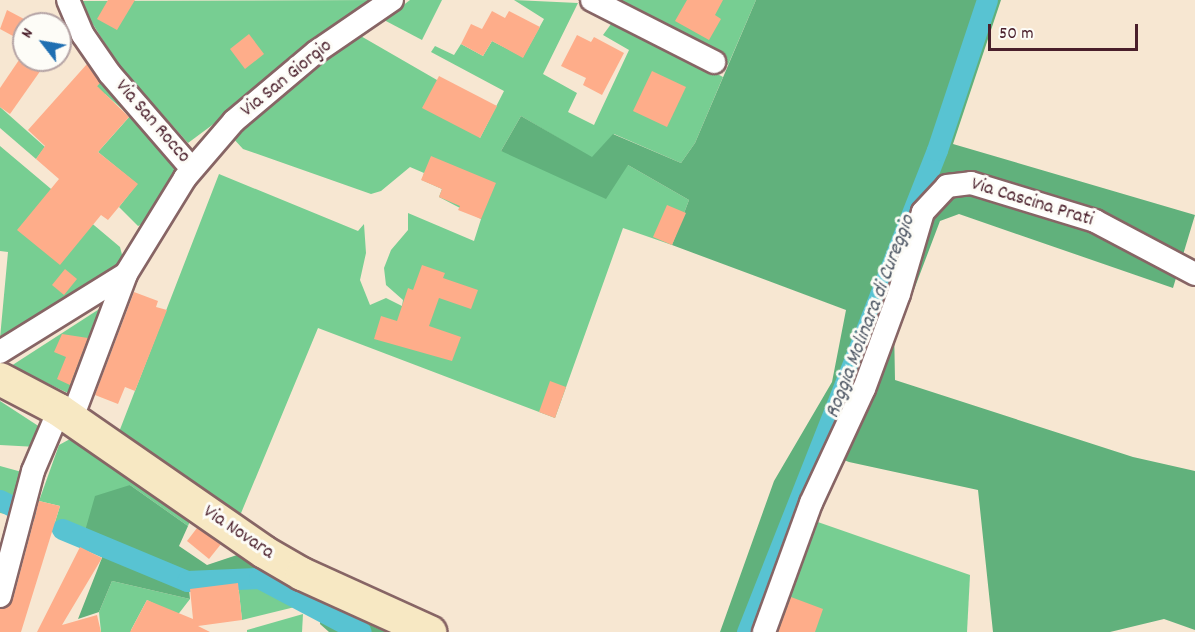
<!DOCTYPE html>
<style>
body{margin:0}
#map{position:relative;width:1195px;height:632px;overflow:hidden;background:#f7e7d2;font-family:Dekko,sans-serif}
div>[style]{position:absolute}
.green>*{inset:0;background:#77ce92}
.forest>*{inset:0;background:#61b17c}
.canal>*{height:21px;margin:-10.5px;padding:0 10.5px;transform-origin:10.5px;border-radius:10.5px;background:#58c3d2}
.building>*{inset:0;background:#fead8a}
.roads{filter:drop-shadow(2px 0 #876565) drop-shadow(-2px 0 #876565) drop-shadow(0 2px #876565) drop-shadow(0 -2px #876565)}
.minor>*{height:22px;margin:-11px;padding:0 11px;transform-origin:11px;border-radius:11px;background:#fff}
.secondary>*{height:32px;margin:-16px;padding:0 16px;transform-origin:16px;border-radius:16px;background:#f7e8c3}
span{translate:-50% -50%;white-space:nowrap;text-align:center;line-height:1.15;-webkit-text-stroke:6px #fdfcf7;paint-order:stroke}
.street-label{font-size:20px;color:#4a1f2b}
.water-label{font-size:21px;color:#4f5865;font-style:italic}
.north{position:absolute;left:12px;top:12px;width:60px;height:60px;box-sizing:border-box;background:#fdfcf7;border:2px solid #b5a4a5;border-radius:50%;rotate:301deg;font-size:16px;font-weight:700;line-height:24px;text-align:center;color:#4a1f2b}
.north::after{content:'';display:block;margin:auto;width:21px;height:27px;background:#1f6fb2;clip-path:polygon(50% 0,100% 100%,50% 72%,0 100%)}
.scale{position:absolute;left:988px;top:24px;width:150px;height:27px;box-sizing:border-box;border:3px solid #4a1f2b;border-top:0;padding-left:8px;font-size:18px;line-height:21px;white-space:nowrap;color:#4a1f2b;-webkit-text-stroke:4px #fdfcf7;paint-order:stroke}
</style>
<div id="map">
<div class="green">
<i style="clip-path:polygon(381px 0,188px 143px,120px 67px,78px 1px)"></i>
<i style="clip-path:polygon(410px 0,442px 0,422px 40px,384px 20px)"></i>
<i style="clip-path:polygon(514px 0,578px 3px,543px 74px,577px 93px,568px 112px,594px 125px,629px 50px,603px 35px,614px 20px,723px 77px,695px 143px,681px 163px,614px 134px,592px 158px,521px 116px,501px 151px,628px 165px,689px 200px,672px 245px,623px 228px,555px 418px,318px 328px,239px 518px,119px 432px,219px 174px,358px 231px,364px 224px,366px 253px,360px 280px,370px 305px,386px 298px,402px 306px,403px 300px,386px 285px,384px 268px,391px 250px,408px 230px,408px 213px,474px 241px,481px 219px,439px 197px,442px 189px,422px 180px,424px 173px,410px 167px,381px 191px,371px 194px,243px 149px,232px 137px,302px 77px,359px 35px,437px 80px,480px 138px,504px 91px,431px 52px,435px 46px,454px 55px,461px 44px,483px 56px,492px 41px,523px 57px,544px 19px)"></i>
<i style="clip-path:polygon(608px 0,756px 0,728px 65px)"></i>
<i style="clip-path:polygon(104px 78px,177px 170px,155px 219px,138px 226px,119px 207px,137px 184px,98px 152px,130px 116px,105px 94px,78px 107px)"></i>
<i style="clip-path:polygon(0 107px,45px 147px,36px 159px,0 128px)"></i>
<i style="clip-path:polygon(0 146px,120px 247px,125px 266px,33px 325px,20px 325px,0 338px,8px 252px,0 251px)"></i>
<i style="clip-path:polygon(107px 304px,72px 395px,11px 366px)"></i>
<i style="clip-path:polygon(0 401px,43px 429px,37px 447px,0 445px)"></i>
<i style="clip-path:polygon(70px 439px,190px 521px,188px 526px,130px 485px,103px 558px,52px 532px,60px 506px,39px 501px,59px 445px)"></i>
<i style="clip-path:polygon(0 466px,29px 474px,15px 516px,0 513px)"></i>
<i style="clip-path:polygon(812px 520px,970px 575px,967px 632px,773px 632px)"></i>
<i style="clip-path:polygon(112px 581px,190px 599px,173px 621px,168px 611px,147px 600px,131px 630px,134px 632px,101px 632px,99px 612px)"></i>
<i style="clip-path:polygon(238px 583px,262px 586px,303px 605px,242px 620px)"></i>
<i style="clip-path:polygon(303px 614px,302px 632px,247px 632px,247px 630px)"></i>
</div>
<div class="forest">
<i style="clip-path:polygon(756px 0,1001px 0,953px 144px,1195px 215px,1173px 288px,959px 214px,940px 221px,912px 295px,894px 325px,895px 380px,1133px 457px,1195px 471px,1195px 630px,1164px 619px,1110px 632px,993px 632px,978px 490px,849px 462px,824px 452px,756px 632px,720px 632px,774px 481px,832px 382px,846px 310px,672px 245px,689px 200px,628px 165px,606px 199px,501px 151px,521px 116px,592px 157px,613px 134px,681px 163px,695px 143px)"></i>
<i style="clip-path:polygon(130px 485px,188px 526px,179px 546px,207px 565px,237px 555px,307px 596px,303px 605px,262px 586px,238px 583px,189px 589px,190px 599px,112px 581px,99px 612px,78px 619px,107px 545px,85px 531px,95px 496px)"></i>
<i style="clip-path:polygon(321px 603px,386px 632px,329px 632px,320px 624px)"></i>
</div>
<div class="canal">
<i style="left:0;top:500px;width:29px;rotate:27deg"></i>
<i style="left:62px;top:529px;width:135px;rotate:22.6deg"></i>
<i style="left:187px;top:581px;width:72px;rotate:-2.4deg"></i>
<i style="left:259px;top:578px;width:115px;rotate:27.9deg"></i>
<i style="left:747px;top:632px;width:518px;rotate:-68.49deg"></i>
<i style="left:937px;top:150px;width:158px;rotate:-71.6deg"></i>
</div>
<div class="building">
<i style="clip-path:polygon(108px 0,135px 0,117px 30px,97px 19px)"></i>
<i style="clip-path:polygon(687px 0,723px 0,715px 15px,721px 19px,709px 40px,675px 21px)"></i>
<i style="clip-path:polygon(7px 10px,24px 19px,24px 42px,0 29px)"></i>
<i style="clip-path:polygon(492px 11px,505px 18px,509px 11px,540px 27px,523px 58px,492px 41px,483px 56px,461px 44px,471px 24px,482px 29px)"></i>
<i style="clip-path:polygon(249px 34px,264px 54px,245px 69px,230px 49px)"></i>
<i style="clip-path:polygon(577px 35px,591px 42px,594px 37px,624px 53px,602px 95px,583px 85px,586px 78px,561px 66px)"></i>
<i style="clip-path:polygon(19px 60px,48px 60px,10px 114px,0 107px,0 88px)"></i>
<i style="clip-path:polygon(87px 64px,100px 83px,97px 86px,129px 117px,98px 152px,138px 184px,108px 220px,101px 215px,60px 265px,17px 230px,59px 179px,36px 159px,45px 146px,28px 130px)"></i>
<i style="clip-path:polygon(652px 71px,686px 87px,667px 127px,633px 111px)"></i>
<i style="clip-path:polygon(439px 76px,497px 106px,480px 138px,422px 108px)"></i>
<i style="clip-path:polygon(431px 156px,496px 183px,481px 219px,458px 210px,460px 206px,439px 197px,442px 189px,421px 180px)"></i>
<i style="clip-path:polygon(667px 205px,686px 213px,672px 245px,653px 237px)"></i>
<i style="clip-path:polygon(422px 265px,445px 273px,443px 278px,478px 290px,471px 309px,439px 298px,429px 326px,461px 337px,452px 361px,374px 339px,381px 316px,397px 321px,408px 288px,413px 290px)"></i>
<i style="clip-path:polygon(65px 269px,77px 279px,64px 295px,52px 285px)"></i>
<i style="clip-path:polygon(134px 292px,158px 301px,156px 307px,167px 310px,135px 391px,125px 387px,118px 404px,95px 395px)"></i>
<i style="clip-path:polygon(62px 334px,88px 338px,70px 385px,57px 379px,66px 357px,54px 352px)"></i>
<i style="clip-path:polygon(550px 381px,566px 387px,555px 418px,539px 412px)"></i>
<i style="clip-path:polygon(39px 501px,60px 506px,21px 632px,0 632px,0 609px,13px 599px)"></i>
<i style="clip-path:polygon(197px 528px,221px 544px,209px 559px,187px 541px)"></i>
<i style="clip-path:polygon(80px 547px,102px 558px,62px 625px,97px 615px,101px 632px,37px 632px)"></i>
<i style="clip-path:polygon(238px 583px,242px 620px,198px 626px,210px 632px,130px 632px,147px 600px,193px 619px,190px 589px)"></i>
<i style="clip-path:polygon(791px 597px,823px 609px,815px 632px,778px 632px)"></i>
</div>
<div class="roads">
<div class="minor">
<i style="left:68px;top:0;width:38px;rotate:67deg"></i>
<i style="left:83px;top:35px;width:47px;rotate:55.3deg"></i>
<i style="left:110px;top:74px;width:125px;rotate:49.2deg"></i>
<i style="left:592px;top:0;width:137px;rotate:26.9deg"></i>
<i style="left:0;top:352px;width:148px;rotate:-31.8deg"></i>
<i style="left:72px;top:418px;width:154px;rotate:-69.4deg"></i>
<i style="left:126px;top:274px;width:113px;rotate:-58.4deg"></i>
<i style="left:185px;top:178px;width:75px;rotate:-49.3deg"></i>
<i style="left:234px;top:121px;width:107px;rotate:-40.1deg"></i>
<i style="left:316px;top:52px;width:92px;rotate:-34.4deg"></i>
<i style="left:0;top:596px;width:129px;rotate:-75.2deg"></i>
<i style="left:33px;top:471px;width:66px;rotate:-66.9deg"></i>
<i style="left:764px;top:632px;width:137px;rotate:-70deg"></i>
<i style="left:811px;top:503px;width:126px;rotate:-65.1deg"></i>
<i style="left:864px;top:389px;width:101px;rotate:-69.8deg"></i>
<i style="left:899px;top:294px;width:85px;rotate:-73.7deg"></i>
<i style="left:923px;top:212px;width:35px;rotate:-47deg"></i>
<i style="left:947px;top:186px;width:24px;rotate:-7deg"></i>
<i style="left:971px;top:183px;width:130px;rotate:17deg"></i>
<i style="left:1095px;top:221px;width:113px;rotate:27.9deg"></i>
</div>
<div class="secondary">
<i style="left:0;top:379px;width:67px;rotate:27.7deg"></i>
<i style="left:59px;top:410px;width:249px;rotate:34.7deg"></i>
<i style="left:264px;top:552px;width:44px;rotate:30.1deg"></i>
<i style="left:302px;top:574px;width:141px;rotate:24.4deg"></i>
</div>
</div>
<div class="street-label">
<span style="left:287px;top:79px;rotate:-39deg">Via San Giorgio</span>
<span style="left:152px;top:122px;rotate:49deg">Via San Rocco</span>
<span style="left:1032px;top:203px;rotate:17deg">Via Cascina Prati</span>
<span style="left:238px;top:533px;rotate:34deg">Via Novara</span>
</div>
<div class="water-label">
<span style="left:871px;top:317px;rotate:-69deg">Roggia Molinara di Cureggio</span>
</div>
<div class="north">N</div>
<div class="scale">50 m</div>
</div>
